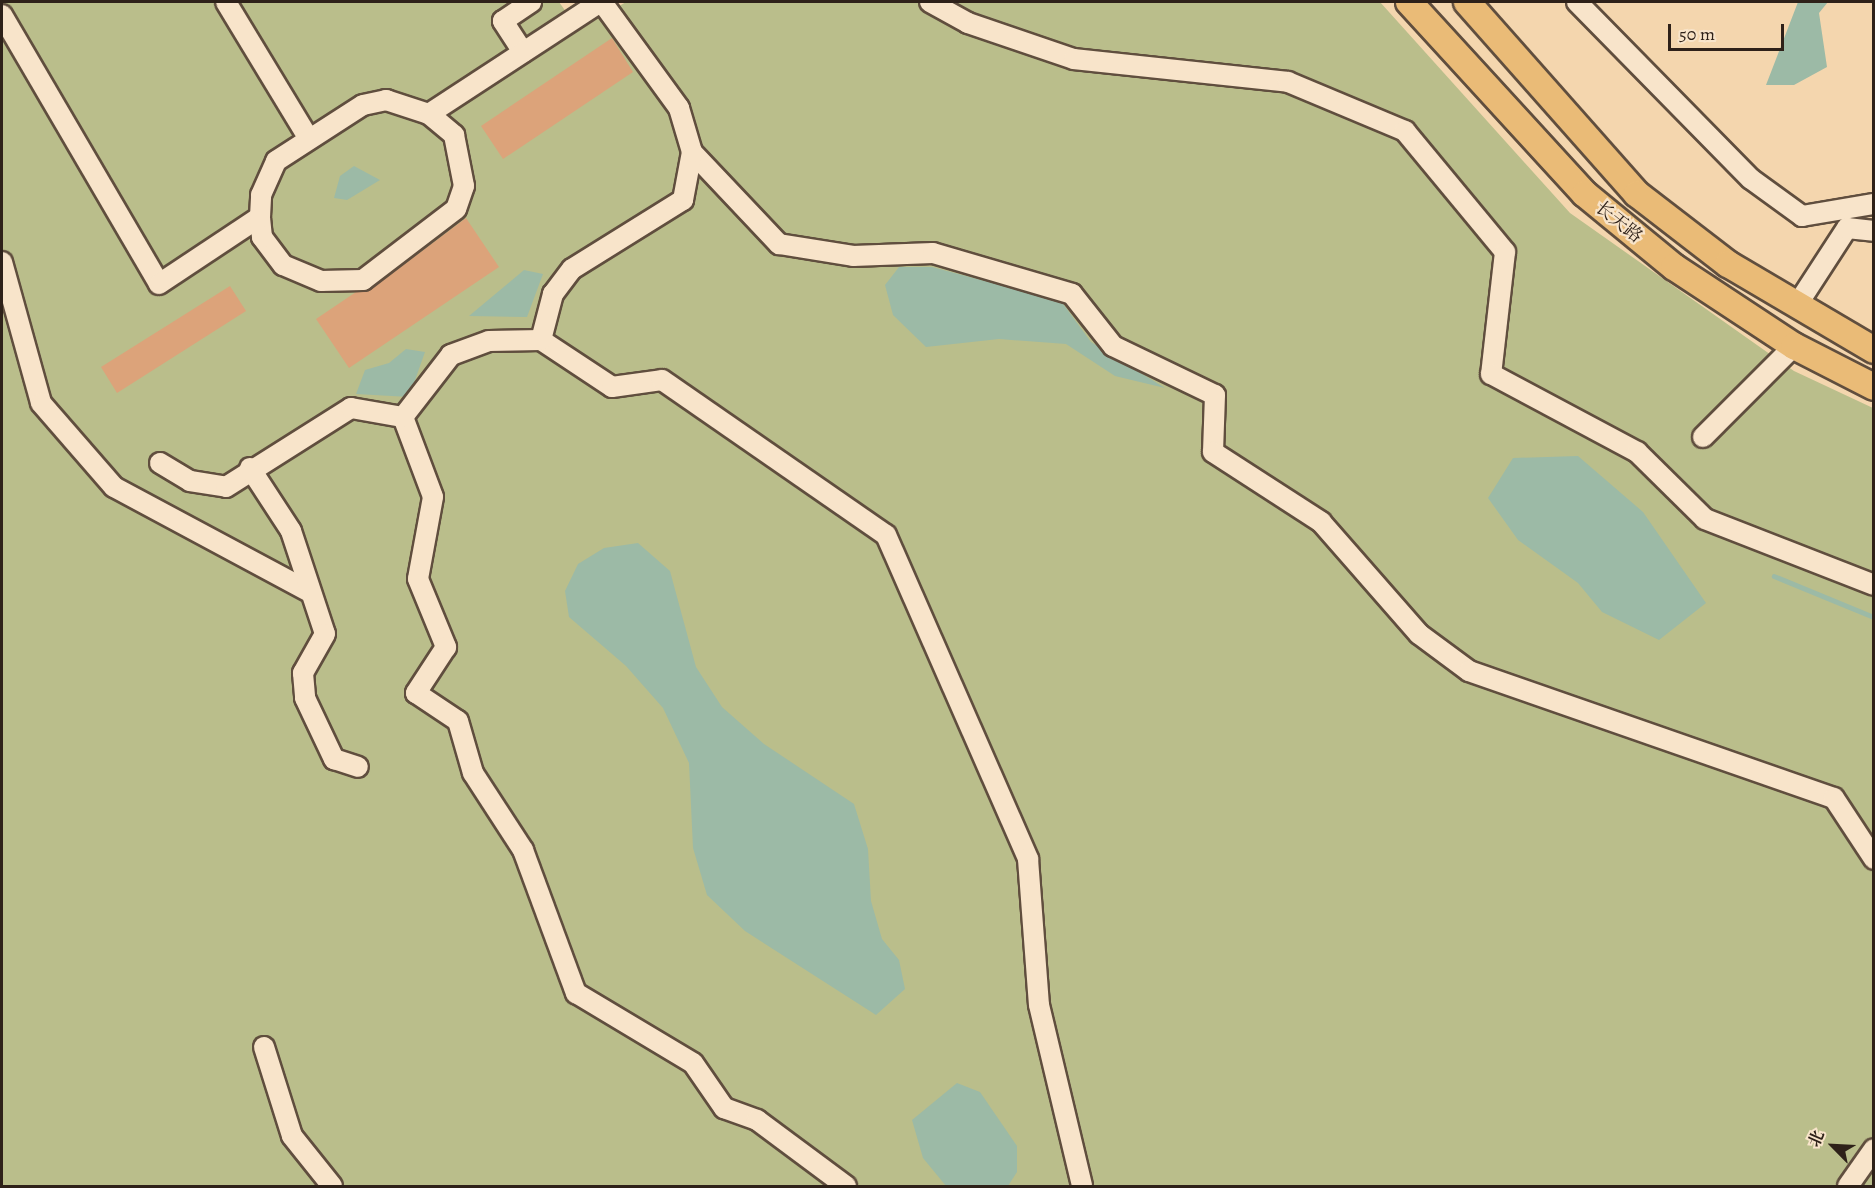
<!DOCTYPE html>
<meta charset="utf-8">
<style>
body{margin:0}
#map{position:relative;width:1875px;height:1188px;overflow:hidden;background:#f4d6ae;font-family:Alegreya,"Noto Serif SC",serif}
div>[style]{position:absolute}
.green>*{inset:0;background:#babe8b}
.water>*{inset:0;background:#9cbaa6}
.stream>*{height:4.5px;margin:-2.25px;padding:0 2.25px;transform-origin:2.25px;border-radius:2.25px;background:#9cbaa6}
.building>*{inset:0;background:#dca37a}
.roads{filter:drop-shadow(2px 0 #604e3e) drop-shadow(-2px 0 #604e3e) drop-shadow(0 2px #604e3e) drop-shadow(0 -2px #604e3e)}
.minor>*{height:20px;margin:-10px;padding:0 10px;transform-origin:10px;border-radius:10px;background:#f8e4ca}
.major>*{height:26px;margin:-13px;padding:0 13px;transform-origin:13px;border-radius:13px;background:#eabb77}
span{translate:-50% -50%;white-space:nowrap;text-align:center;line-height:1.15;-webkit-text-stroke:4.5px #f8e4ca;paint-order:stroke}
.street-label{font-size:18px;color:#2e2119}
.frame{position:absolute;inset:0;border:3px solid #2e2119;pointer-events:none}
.north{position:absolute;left:1803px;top:1116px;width:60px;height:60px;-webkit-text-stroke:4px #f8e4ca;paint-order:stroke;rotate:294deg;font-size:16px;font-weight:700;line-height:24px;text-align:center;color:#2e2119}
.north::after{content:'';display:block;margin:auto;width:21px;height:27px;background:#2e2119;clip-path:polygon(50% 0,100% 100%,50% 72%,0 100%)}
.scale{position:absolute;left:1668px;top:24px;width:116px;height:27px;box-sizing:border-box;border:3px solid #2e2119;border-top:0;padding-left:8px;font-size:18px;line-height:21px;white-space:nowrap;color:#2e2119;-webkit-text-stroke:4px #f8e4ca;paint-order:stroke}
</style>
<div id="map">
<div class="green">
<i style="clip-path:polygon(2px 2px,559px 2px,579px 30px,626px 2px,1380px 2px,1570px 213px,1794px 371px,1873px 408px,1873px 1186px,2px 1186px)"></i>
</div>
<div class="water">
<i style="clip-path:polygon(1798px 2px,1828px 2px,1819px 13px,1827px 67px,1794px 85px,1766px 85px)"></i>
<i style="clip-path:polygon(354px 166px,380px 180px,347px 200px,334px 198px,340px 176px)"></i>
<i style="clip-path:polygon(899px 267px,932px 267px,1061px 301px,1091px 342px,1165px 388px,1115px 376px,1066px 344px,999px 339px,926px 347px,893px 315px,885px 285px)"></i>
<i style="clip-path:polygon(524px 270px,543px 274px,527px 317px,469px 316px)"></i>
<i style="clip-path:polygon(406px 349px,425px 352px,409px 397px,356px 394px,365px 370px,389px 363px)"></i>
<i style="clip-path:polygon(1578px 456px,1643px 512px,1706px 603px,1659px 640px,1602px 612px,1578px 583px,1518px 540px,1488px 498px,1513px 458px)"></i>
<i style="clip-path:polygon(638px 543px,670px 571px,696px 667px,722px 707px,764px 744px,854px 804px,868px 849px,871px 901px,882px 939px,899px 960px,905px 989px,876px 1015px,745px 931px,707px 895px,693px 848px,689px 763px,663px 708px,626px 666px,569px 617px,565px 591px,578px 564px,604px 548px)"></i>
<i style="clip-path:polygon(957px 1083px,980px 1092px,1017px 1146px,1017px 1172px,1008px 1186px,946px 1186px,923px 1158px,912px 1120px)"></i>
</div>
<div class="stream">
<i style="left:1774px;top:576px;width:108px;rotate:22.3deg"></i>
</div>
<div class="building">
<i style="clip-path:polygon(612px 38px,633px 72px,503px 159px,481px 126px)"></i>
<i style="clip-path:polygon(466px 218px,499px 267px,349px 368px,316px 319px,356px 292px,370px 290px)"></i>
<i style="clip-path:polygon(230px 286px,246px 311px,117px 393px,101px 367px)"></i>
</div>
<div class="roads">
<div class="minor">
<i style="left:226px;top:2px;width:160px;rotate:58.8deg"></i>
<i style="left:930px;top:2px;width:43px;rotate:28.9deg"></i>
<i style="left:968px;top:23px;width:112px;rotate:18.8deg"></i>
<i style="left:1074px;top:59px;width:215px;rotate:6.1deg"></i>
<i style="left:1288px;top:82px;width:127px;rotate:22.7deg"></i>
<i style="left:1405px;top:131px;width:157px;rotate:50.4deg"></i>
<i style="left:1505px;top:252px;width:123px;rotate:96.5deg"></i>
<i style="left:1491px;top:374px;width:166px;rotate:28.1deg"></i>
<i style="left:1637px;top:452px;width:95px;rotate:44.6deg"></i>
<i style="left:1705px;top:519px;width:181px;rotate:21.3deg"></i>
<i style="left:1577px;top:2px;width:248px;rotate:45.5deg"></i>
<i style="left:1751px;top:179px;width:63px;rotate:36deg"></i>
<i style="left:1802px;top:216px;width:73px;rotate:-9.5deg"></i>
<i style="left:2px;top:15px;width:311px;rotate:59.7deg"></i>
<i style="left:159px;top:284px;width:121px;rotate:-33.6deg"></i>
<i style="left:523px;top:52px;width:37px;rotate:-123deg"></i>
<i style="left:503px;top:21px;width:34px;rotate:-34deg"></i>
<i style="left:386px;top:100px;width:45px;rotate:18deg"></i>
<i style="left:429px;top:114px;width:33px;rotate:40deg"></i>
<i style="left:454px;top:135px;width:52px;rotate:78.9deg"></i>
<i style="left:464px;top:186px;width:24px;rotate:109deg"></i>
<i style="left:456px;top:209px;width:117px;rotate:142.6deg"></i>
<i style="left:363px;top:280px;width:42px;rotate:178.6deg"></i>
<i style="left:321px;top:281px;width:41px;rotate:-157.2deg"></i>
<i style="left:283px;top:265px;width:35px;rotate:-127deg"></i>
<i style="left:262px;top:237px;width:20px;rotate:-96deg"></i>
<i style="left:260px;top:217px;width:22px;rotate:-87deg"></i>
<i style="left:261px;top:195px;width:37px;rotate:-66deg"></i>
<i style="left:276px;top:161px;width:103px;rotate:-32.8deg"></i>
<i style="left:363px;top:105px;width:24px;rotate:-12deg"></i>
<i style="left:429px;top:114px;width:204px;rotate:-33.2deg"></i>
<i style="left:692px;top:152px;width:127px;rotate:46.6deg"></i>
<i style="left:779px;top:244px;width:75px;rotate:9.2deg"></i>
<i style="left:853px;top:256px;width:80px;rotate:-2.1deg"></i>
<i style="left:933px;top:253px;width:145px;rotate:16.4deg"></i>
<i style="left:1072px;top:294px;width:66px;rotate:51.7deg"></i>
<i style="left:1113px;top:346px;width:113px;rotate:25.7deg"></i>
<i style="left:1215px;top:395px;width:57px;rotate:92deg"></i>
<i style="left:1213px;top:452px;width:129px;rotate:32.9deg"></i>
<i style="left:1321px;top:522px;width:149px;rotate:48.8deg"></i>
<i style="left:1419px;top:634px;width:62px;rotate:36.5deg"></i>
<i style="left:1469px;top:671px;width:386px;rotate:19.2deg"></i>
<i style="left:1834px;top:798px;width:73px;rotate:56.7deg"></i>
<i style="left:2px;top:262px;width:146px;rotate:74.5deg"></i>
<i style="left:41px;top:403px;width:111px;rotate:49deg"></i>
<i style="left:114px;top:487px;width:222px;rotate:28.2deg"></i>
<i style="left:1797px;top:305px;width:92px;rotate:-57deg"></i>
<i style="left:1847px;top:228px;width:27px;rotate:6deg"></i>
<i style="left:541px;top:340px;width:85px;rotate:33.5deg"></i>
<i style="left:612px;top:387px;width:50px;rotate:-8deg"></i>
<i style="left:662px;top:380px;width:272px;rotate:34.7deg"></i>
<i style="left:886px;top:535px;width:354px;rotate:66.3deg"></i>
<i style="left:1028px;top:859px;width:146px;rotate:85.7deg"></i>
<i style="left:1039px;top:1005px;width:186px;rotate:76.6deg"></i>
<i style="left:403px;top:417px;width:85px;rotate:69.4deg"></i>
<i style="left:433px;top:497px;width:83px;rotate:100.4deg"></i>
<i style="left:418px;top:579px;width:74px;rotate:67.6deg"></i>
<i style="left:446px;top:647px;width:55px;rotate:123.1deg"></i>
<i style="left:416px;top:693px;width:50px;rotate:33.7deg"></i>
<i style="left:458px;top:721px;width:54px;rotate:73.9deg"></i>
<i style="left:473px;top:773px;width:92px;rotate:57deg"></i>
<i style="left:523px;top:850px;width:153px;rotate:69.7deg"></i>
<i style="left:576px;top:993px;width:136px;rotate:30.9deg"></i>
<i style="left:693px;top:1063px;width:55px;rotate:55.4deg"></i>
<i style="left:724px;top:1108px;width:35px;rotate:20deg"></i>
<i style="left:757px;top:1120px;width:111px;rotate:36.6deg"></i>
<i style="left:1703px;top:437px;width:129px;rotate:-45deg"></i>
<i style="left:160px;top:463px;width:35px;rotate:31deg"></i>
<i style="left:190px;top:481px;width:36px;rotate:9deg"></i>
<i style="left:226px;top:487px;width:148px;rotate:-32.3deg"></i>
<i style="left:351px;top:408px;width:53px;rotate:9.8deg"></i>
<i style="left:403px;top:417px;width:78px;rotate:-52.3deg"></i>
<i style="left:451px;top:355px;width:40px;rotate:-20.2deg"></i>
<i style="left:489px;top:341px;width:52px;rotate:-1.1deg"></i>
<i style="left:541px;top:340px;width:48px;rotate:-75.4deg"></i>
<i style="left:553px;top:294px;width:31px;rotate:-53deg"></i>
<i style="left:572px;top:269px;width:131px;rotate:-31.9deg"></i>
<i style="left:683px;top:200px;width:49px;rotate:-79.4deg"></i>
<i style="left:692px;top:152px;width:46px;rotate:-106.5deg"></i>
<i style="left:679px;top:108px;width:131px;rotate:-126deg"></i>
<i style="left:250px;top:468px;width:75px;rotate:56.9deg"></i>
<i style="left:291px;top:531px;width:108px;rotate:71.7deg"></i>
<i style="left:325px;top:634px;width:45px;rotate:119.4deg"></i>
<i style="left:303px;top:673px;width:25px;rotate:85deg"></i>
<i style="left:305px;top:698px;width:68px;rotate:64.6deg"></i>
<i style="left:334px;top:759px;width:25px;rotate:18deg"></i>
<i style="left:264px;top:1047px;width:93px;rotate:72.5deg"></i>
<i style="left:292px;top:1136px;width:64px;rotate:51.3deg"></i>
<i style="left:1848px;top:1186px;width:45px;rotate:-54.9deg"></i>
</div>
<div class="major">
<i style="left:1409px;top:2px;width:260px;rotate:47.5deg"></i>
<i style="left:1585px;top:194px;width:115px;rotate:39.4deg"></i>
<i style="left:1674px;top:267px;width:144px;rotate:33.4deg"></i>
<i style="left:1794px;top:346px;width:90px;rotate:27.1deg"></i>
<i style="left:1467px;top:2px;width:256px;rotate:48.5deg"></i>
<i style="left:1637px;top:194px;width:115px;rotate:37.6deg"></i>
<i style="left:1728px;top:264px;width:169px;rotate:30.5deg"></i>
</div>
</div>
<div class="street-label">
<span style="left:1619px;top:222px;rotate:39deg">长天路</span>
</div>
<div class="frame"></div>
<div class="north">北</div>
<div class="scale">50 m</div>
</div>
